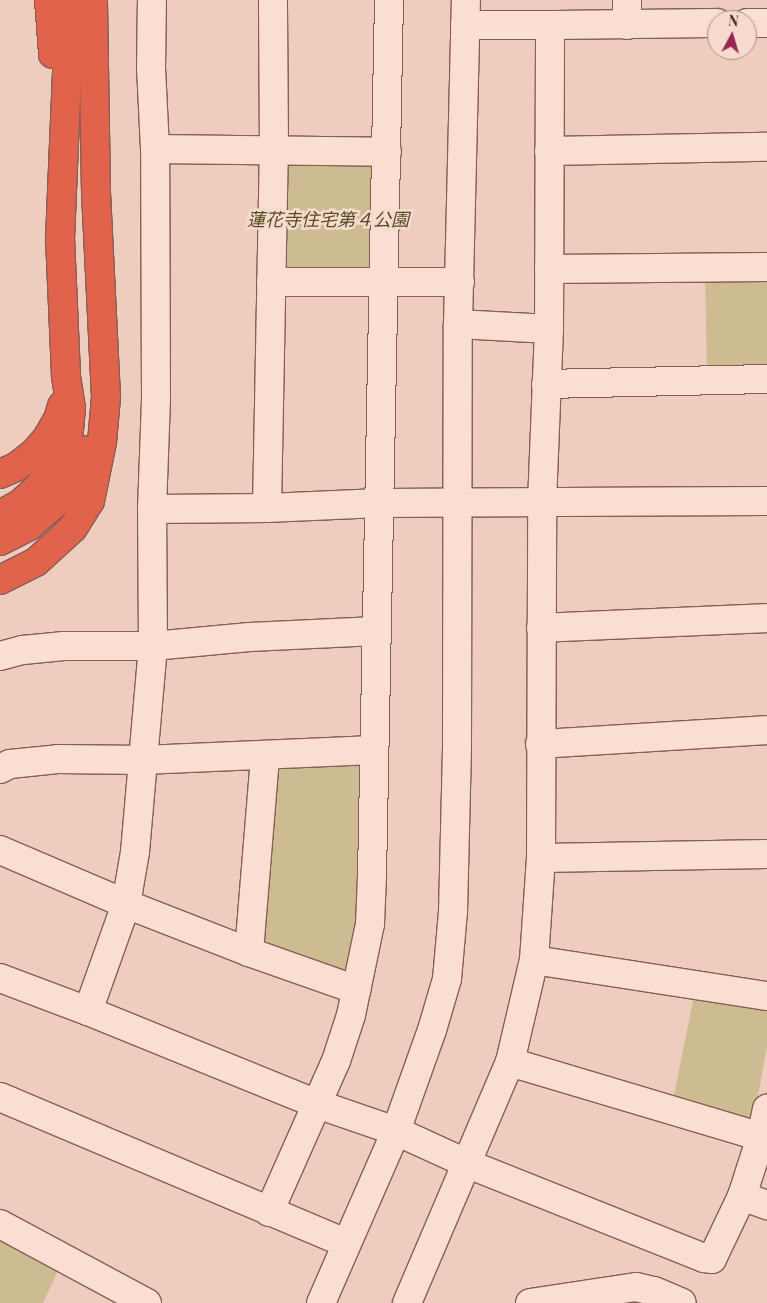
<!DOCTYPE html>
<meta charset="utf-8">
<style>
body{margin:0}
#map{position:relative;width:767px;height:1303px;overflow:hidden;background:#efcdbe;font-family:"Playfair Display","Noto Sans JP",serif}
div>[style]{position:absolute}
.green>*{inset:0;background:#cdbc92}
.roads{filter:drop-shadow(1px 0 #885d57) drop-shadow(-1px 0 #885d57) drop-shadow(0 1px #885d57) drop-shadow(0 -1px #885d57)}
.minor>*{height:28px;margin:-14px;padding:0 14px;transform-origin:14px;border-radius:14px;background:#faded2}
.highway>*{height:28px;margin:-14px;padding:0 14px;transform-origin:14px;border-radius:14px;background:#e2634b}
span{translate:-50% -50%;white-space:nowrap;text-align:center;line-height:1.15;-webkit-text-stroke:5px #f6dace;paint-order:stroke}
.park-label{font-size:18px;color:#544c22;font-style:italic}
.north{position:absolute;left:707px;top:10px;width:50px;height:50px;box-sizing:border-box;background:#f6dace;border:1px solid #aa8f87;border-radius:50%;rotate:6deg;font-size:14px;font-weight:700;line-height:20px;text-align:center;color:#371e1c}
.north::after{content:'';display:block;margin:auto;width:18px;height:22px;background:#982555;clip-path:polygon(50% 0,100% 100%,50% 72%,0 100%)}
</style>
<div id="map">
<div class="green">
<i style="clip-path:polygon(279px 161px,378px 161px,377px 277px,278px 278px)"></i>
<i style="clip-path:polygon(767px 273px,767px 374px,707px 376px,705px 275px)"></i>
<i style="clip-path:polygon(366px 759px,364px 872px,351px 979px,259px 944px,274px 764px)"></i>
<i style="clip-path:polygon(695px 991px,767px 1002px,767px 1046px,752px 1129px,672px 1105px)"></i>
<i style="clip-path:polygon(0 1231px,62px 1262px,43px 1303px,0 1303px)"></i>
</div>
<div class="roads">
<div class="minor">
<i style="left:627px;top:0;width:25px;rotate:90deg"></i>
<i style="left:747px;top:23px;width:20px"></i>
<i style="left:465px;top:25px;width:85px"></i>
<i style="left:155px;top:149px;width:232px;rotate:0.7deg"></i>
<i style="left:549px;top:151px;width:218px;rotate:-1.1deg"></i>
<i style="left:549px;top:269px;width:218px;rotate:-0.5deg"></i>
<i style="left:271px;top:282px;width:189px"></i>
<i style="left:458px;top:324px;width:91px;rotate:3.1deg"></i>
<i style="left:546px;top:384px;width:221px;rotate:-1.3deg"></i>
<i style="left:267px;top:508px;width:358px;rotate:-88.9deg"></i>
<i style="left:274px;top:150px;width:150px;rotate:-90.4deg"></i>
<i style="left:152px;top:509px;width:115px;rotate:-0.5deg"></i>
<i style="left:267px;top:508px;width:113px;rotate:-2.5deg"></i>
<i style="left:380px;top:503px;width:387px;rotate:-0.3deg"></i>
<i style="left:541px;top:628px;width:226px;rotate:-2.5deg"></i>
<i style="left:0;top:656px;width:24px;rotate:-15deg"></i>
<i style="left:23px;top:650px;width:41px;rotate:-5.6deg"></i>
<i style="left:64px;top:646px;width:89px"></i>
<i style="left:153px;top:646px;width:97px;rotate:-5.3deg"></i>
<i style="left:250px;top:637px;width:126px;rotate:-2.7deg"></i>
<i style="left:540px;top:744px;width:227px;rotate:-3.5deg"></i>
<i style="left:0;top:769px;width:11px;rotate:-27deg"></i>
<i style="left:10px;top:764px;width:48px;rotate:-5.9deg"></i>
<i style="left:58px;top:759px;width:85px;rotate:0.7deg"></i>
<i style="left:143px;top:760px;width:231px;rotate:-2.5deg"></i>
<i style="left:0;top:850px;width:137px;rotate:23.2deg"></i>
<i style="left:126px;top:904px;width:132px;rotate:21.3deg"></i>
<i style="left:249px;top:952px;width:114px;rotate:19.4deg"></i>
<i style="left:541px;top:858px;width:226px;rotate:-1deg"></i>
<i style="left:249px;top:952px;width:197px;rotate:-85.3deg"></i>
<i style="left:534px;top:960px;width:236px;rotate:8.8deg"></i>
<i style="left:0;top:978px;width:94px;rotate:20.6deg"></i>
<i style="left:88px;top:1011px;width:247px;rotate:22.1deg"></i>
<i style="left:317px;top:1104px;width:83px;rotate:18.9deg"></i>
<i style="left:396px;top:1131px;width:79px;rotate:24.6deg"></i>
<i style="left:468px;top:1164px;width:254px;rotate:21.7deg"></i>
<i style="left:704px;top:1258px;width:8px;rotate:7deg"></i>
<i style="left:712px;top:1259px;width:70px;rotate:-64.5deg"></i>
<i style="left:742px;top:1196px;width:62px;rotate:-72.1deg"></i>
<i style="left:761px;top:1137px;width:29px;rotate:-78deg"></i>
<i style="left:88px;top:1011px;width:114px;rotate:-70.4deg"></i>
<i style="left:126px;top:904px;width:53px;rotate:-80.2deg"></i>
<i style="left:135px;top:852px;width:207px;rotate:-85deg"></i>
<i style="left:153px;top:646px;width:137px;rotate:-90.4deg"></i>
<i style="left:152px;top:509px;width:110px;rotate:-87.9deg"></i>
<i style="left:156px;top:399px;width:250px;rotate:-90.2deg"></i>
<i style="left:155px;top:149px;width:81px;rotate:-92.8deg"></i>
<i style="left:151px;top:68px;width:68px;rotate:-89.2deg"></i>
<i style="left:510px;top:1062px;width:262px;rotate:16.6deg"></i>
<i style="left:0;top:1097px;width:376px;rotate:22.9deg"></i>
<i style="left:742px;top:1196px;width:27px;rotate:20deg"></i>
<i style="left:269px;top:1212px;width:165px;rotate:-66.1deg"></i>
<i style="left:336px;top:1061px;width:48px;rotate:-71.9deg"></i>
<i style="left:351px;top:1015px;width:93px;rotate:-78.2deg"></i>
<i style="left:370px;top:924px;width:48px;rotate:-87.6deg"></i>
<i style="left:372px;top:876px;width:876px;rotate:-88.89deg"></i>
<i style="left:0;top:1224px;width:167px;rotate:28.3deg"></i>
<i style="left:321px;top:1303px;width:188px;rotate:-66.4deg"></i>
<i style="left:396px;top:1131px;width:107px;rotate:-70.4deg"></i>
<i style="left:432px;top:1030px;width:53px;rotate:-73.6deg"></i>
<i style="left:447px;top:979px;width:67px;rotate:-84.9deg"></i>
<i style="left:453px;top:912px;width:164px;rotate:-88.6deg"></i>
<i style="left:457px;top:748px;width:424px;rotate:-89.9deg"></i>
<i style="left:458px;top:324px;width:324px;rotate:-88.6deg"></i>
<i style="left:407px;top:1303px;width:262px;rotate:-66.9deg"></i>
<i style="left:510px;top:1062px;width:105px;rotate:-76.8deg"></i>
<i style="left:534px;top:960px;width:102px;rotate:-86.1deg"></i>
<i style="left:541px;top:858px;width:355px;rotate:-89.8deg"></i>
<i style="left:542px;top:503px;width:174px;rotate:-87.7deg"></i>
<i style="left:549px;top:329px;width:304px;rotate:-89.8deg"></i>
<i style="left:550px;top:25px;width:167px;rotate:-0.7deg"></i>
<i style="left:530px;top:1303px;width:107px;rotate:-8.6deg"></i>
<i style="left:636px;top:1287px;width:18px;rotate:13deg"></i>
<i style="left:654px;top:1291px;width:30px;rotate:23deg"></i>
</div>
<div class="highway">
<i style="left:49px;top:0;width:54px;rotate:85.8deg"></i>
<i style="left:0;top:474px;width:17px;rotate:-24deg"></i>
<i style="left:16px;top:467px;width:24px;rotate:-38deg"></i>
<i style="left:35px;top:452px;width:18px;rotate:-49deg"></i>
<i style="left:47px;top:438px;width:22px;rotate:-60deg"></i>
<i style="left:58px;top:419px;width:14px;rotate:-73deg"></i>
<i style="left:0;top:515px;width:23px;rotate:-29deg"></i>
<i style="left:20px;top:504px;width:24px;rotate:-42deg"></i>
<i style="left:38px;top:488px;width:44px;rotate:-55.2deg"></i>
<i style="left:63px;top:452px;width:23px;rotate:-75deg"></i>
<i style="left:69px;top:430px;width:22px;rotate:-85deg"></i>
<i style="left:71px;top:408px;width:33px;rotate:-99deg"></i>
<i style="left:66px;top:375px;width:136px;rotate:-92.5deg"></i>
<i style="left:60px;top:239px;width:239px;rotate:-87.6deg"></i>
<i style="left:0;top:541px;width:33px;rotate:-27deg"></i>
<i style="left:29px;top:526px;width:49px;rotate:-40.9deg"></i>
<i style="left:66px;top:494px;width:21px;rotate:-55deg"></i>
<i style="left:78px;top:477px;width:28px;rotate:-72deg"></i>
<i style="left:0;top:580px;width:40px;rotate:-26.6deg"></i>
<i style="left:36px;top:562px;width:50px;rotate:-42.6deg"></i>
<i style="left:73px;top:528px;width:32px;rotate:-58deg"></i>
<i style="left:90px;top:501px;width:60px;rotate:-78.5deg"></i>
<i style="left:102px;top:442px;width:45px;rotate:-84.9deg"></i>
<i style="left:106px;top:397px;width:204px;rotate:-92.8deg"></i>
<i style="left:96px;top:193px;width:193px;rotate:-90.9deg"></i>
</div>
</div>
<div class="park-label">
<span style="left:328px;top:219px">蓮花寺住宅第４公園</span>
</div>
<div class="north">N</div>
</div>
